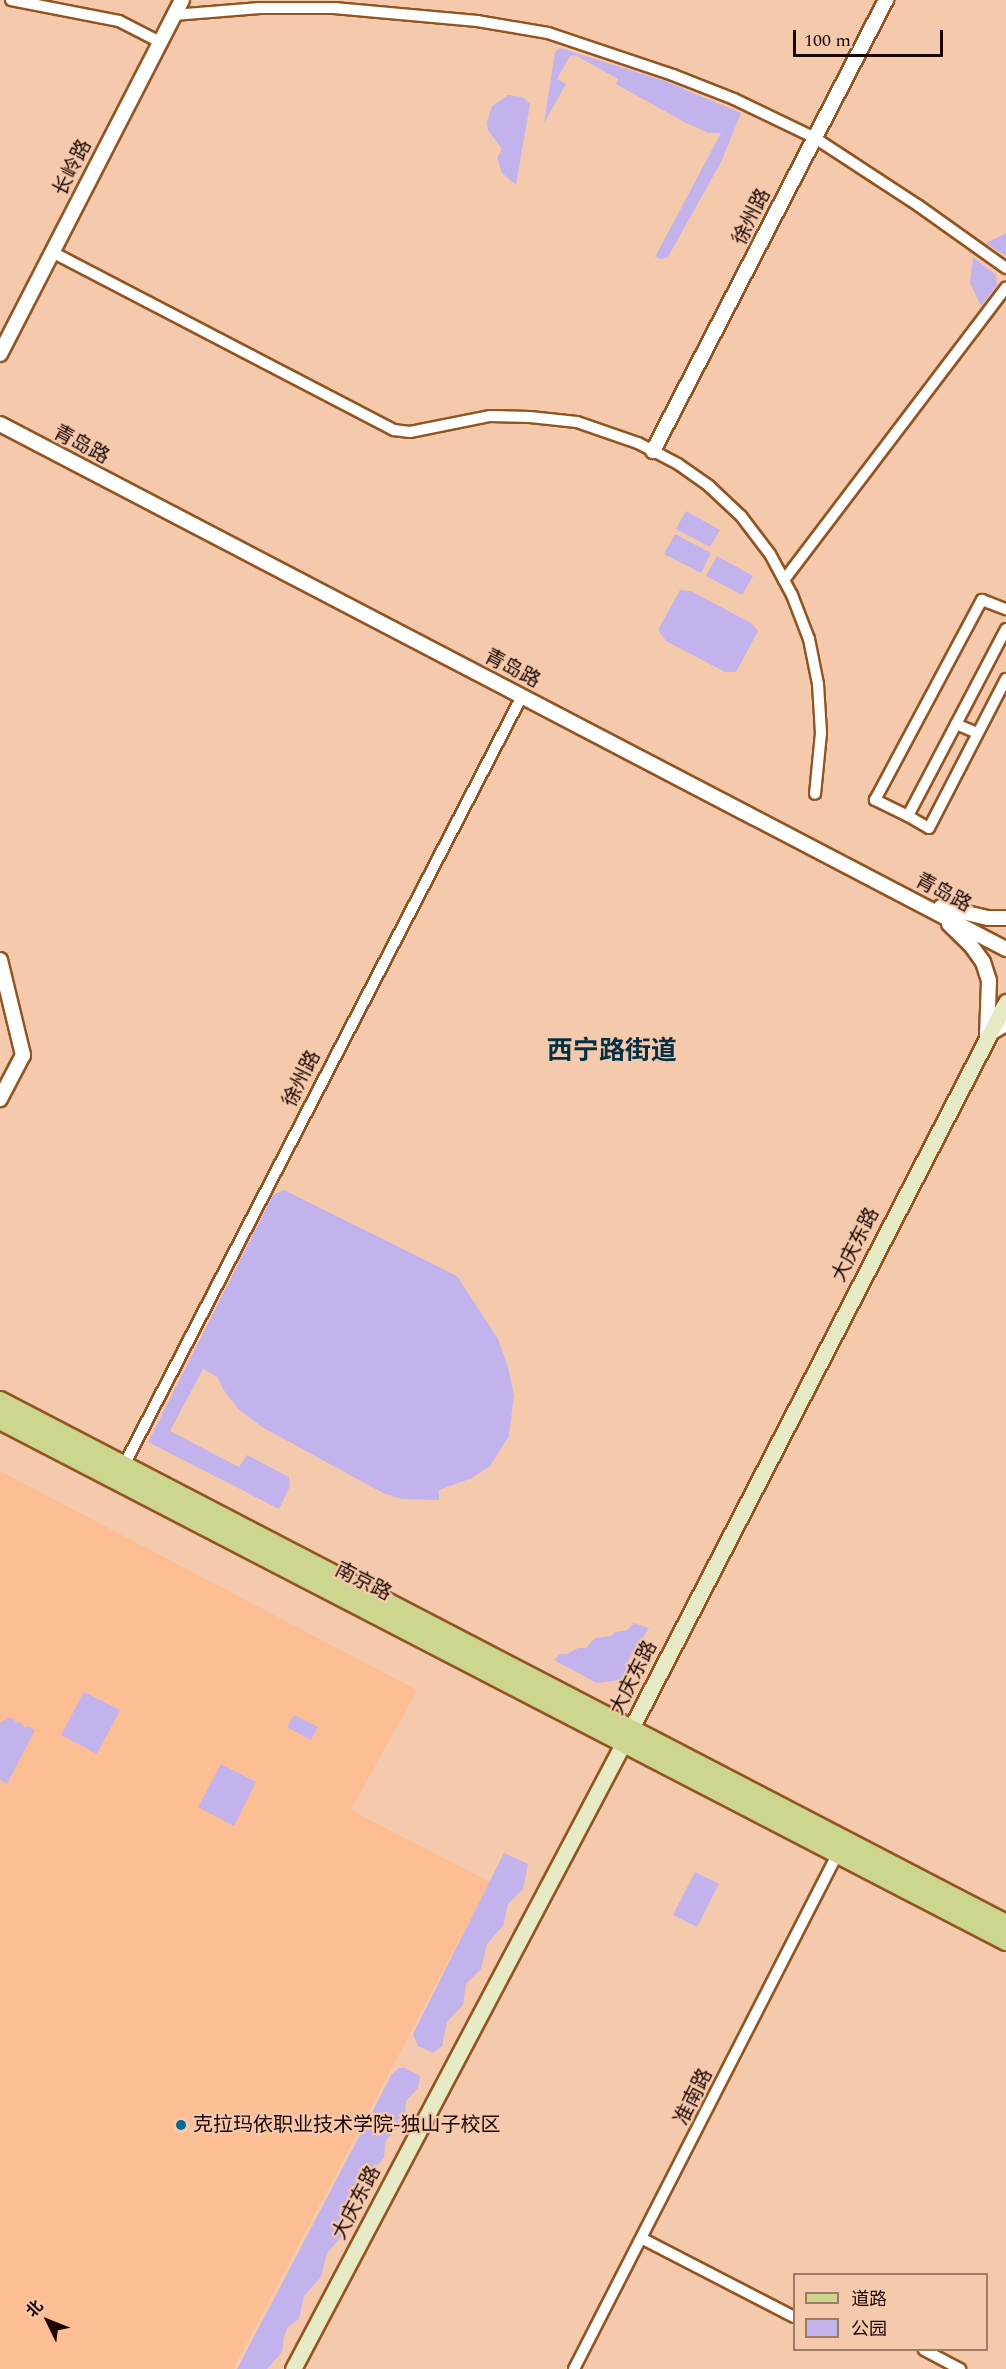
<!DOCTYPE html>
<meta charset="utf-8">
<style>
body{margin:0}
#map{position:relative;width:1006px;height:2369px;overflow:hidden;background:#f5caac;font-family:Spectral,"Noto Sans SC",serif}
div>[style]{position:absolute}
.built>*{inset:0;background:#fcbe92}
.green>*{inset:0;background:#c2b3ec}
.roads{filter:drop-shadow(2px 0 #935420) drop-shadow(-2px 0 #935420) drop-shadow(0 2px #935420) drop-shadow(0 -2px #935420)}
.minor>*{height:10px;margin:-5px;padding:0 5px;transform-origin:5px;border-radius:5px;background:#fff}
.tertiary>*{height:14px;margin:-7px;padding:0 7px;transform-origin:7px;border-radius:7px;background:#fff}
.secondary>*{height:15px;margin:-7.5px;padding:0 7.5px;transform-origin:7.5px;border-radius:7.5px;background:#e6ebc6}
.primary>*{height:18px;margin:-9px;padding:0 9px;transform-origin:9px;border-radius:9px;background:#cdd68e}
.dots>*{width:16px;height:16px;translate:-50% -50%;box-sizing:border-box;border:3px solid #f5caac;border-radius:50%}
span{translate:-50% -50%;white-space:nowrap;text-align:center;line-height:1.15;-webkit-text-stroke:4.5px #f5caac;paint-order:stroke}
.street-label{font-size:20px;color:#1c0500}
.poi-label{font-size:20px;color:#1c0500}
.left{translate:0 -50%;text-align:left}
.district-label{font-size:26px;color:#043046;font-weight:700}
.legend{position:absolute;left:793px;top:2273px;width:195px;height:78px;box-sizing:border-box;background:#f5caac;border:2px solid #9e7b67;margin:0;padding:8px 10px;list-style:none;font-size:18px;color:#1c0500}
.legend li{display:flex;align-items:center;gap:12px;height:30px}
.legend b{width:30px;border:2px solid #9e7b67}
.north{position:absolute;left:18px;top:2291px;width:60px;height:60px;-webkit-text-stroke:4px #f5caac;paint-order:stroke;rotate:313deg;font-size:16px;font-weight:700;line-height:24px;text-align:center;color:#1c0500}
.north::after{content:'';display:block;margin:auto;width:21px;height:27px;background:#1c0500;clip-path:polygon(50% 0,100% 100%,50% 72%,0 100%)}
.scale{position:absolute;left:793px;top:30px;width:150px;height:27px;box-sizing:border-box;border:3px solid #1c0500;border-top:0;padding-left:8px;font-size:18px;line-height:21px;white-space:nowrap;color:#1c0500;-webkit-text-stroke:4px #f5caac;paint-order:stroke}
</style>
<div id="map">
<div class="built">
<i style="clip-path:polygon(0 1471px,417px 1690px,351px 1810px,490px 1882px,233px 2369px,0 2369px)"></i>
</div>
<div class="green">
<i style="clip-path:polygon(560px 48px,665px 81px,741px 113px,721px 162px,668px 257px,661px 259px,655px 257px,721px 133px,709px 133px,686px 123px,616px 84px,618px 79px,575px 55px,570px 56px,557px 79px,566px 84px,544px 123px,555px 52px)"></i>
<i style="clip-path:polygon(508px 95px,522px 97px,530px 104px,516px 185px,502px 173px,497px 158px,502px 149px,488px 130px,487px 122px,492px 106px)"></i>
<i style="clip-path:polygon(1006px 233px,1006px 256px,986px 243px)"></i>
<i style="clip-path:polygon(973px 257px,996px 275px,997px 285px,981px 306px,970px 283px)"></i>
<i style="clip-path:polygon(686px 511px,720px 530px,710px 547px,676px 529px)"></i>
<i style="clip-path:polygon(675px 534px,711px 553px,701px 573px,664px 554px)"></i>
<i style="clip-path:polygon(717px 556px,753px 576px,742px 595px,706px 576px)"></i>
<i style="clip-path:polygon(680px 590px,691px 591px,751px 623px,758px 631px,736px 672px,725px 672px,666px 641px,658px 630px)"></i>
<i style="clip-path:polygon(284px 1190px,457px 1276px,498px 1339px,508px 1367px,514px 1395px,509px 1436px,490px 1466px,472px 1478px,439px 1490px,439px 1500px,402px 1499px,383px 1493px,262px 1427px,239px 1410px,225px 1392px,217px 1377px,203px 1369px,170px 1431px,239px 1467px,247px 1455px,289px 1477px,290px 1486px,279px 1509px,148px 1442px,273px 1195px)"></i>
<i style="clip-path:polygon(634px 1623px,649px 1628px,625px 1666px,632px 1670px,627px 1679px,597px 1683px,554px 1660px,560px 1654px,567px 1654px,578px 1648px,586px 1648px,595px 1638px,611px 1636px,615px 1632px,627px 1630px)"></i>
<i style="clip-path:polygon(84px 1692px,120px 1710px,97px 1754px,61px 1735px)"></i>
<i style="clip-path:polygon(294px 1715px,318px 1727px,311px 1740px,287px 1727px)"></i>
<i style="clip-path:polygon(9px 1717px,15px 1720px,14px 1723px,19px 1722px,26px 1728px,28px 1726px,35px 1730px,7px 1784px,0 1780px,0 1723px)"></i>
<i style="clip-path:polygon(221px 1764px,256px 1782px,234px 1826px,198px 1807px)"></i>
<i style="clip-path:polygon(504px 1853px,528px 1864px,523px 1889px,508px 1904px,503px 1926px,487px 1944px,481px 1969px,466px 1984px,463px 2005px,447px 2022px,442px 2046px,433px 2053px,418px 2046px,413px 2034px)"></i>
<i style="clip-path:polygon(695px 1872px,719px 1884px,697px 1927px,673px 1915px)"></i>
<i style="clip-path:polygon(399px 2068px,405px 2068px,420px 2076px,418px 2088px,406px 2101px,405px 2118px,385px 2142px,384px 2158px,367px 2177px,363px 2197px,345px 2217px,342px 2236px,327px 2253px,321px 2277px,304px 2296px,299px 2319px,288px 2327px,284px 2336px,282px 2352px,267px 2369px,237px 2369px,392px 2074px)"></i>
</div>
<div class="roads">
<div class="minor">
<i style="left:11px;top:0;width:110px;rotate:11deg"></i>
<i style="left:119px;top:21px;width:46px;rotate:27.1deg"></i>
<i style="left:174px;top:15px;width:86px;rotate:-4.7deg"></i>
<i style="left:260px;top:8px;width:74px"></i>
<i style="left:334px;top:8px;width:144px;rotate:5.2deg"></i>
<i style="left:477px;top:21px;width:72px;rotate:9.6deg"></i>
<i style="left:548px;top:33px;width:132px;rotate:18.6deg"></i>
<i style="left:673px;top:75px;width:66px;rotate:21.5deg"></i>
<i style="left:734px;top:99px;width:90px;rotate:25.7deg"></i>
<i style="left:815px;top:138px;width:124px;rotate:33.2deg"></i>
<i style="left:919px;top:206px;width:107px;rotate:35.5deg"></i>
<i style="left:52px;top:252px;width:386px;rotate:27.5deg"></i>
<i style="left:394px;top:430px;width:16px;rotate:7deg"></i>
<i style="left:410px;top:432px;width:82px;rotate:-11.3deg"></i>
<i style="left:490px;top:416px;width:40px;rotate:1.4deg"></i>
<i style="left:530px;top:417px;width:47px;rotate:6.1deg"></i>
<i style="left:577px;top:422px;width:65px;rotate:19deg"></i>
<i style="left:638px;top:443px;width:45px;rotate:27.7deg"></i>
<i style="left:678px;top:464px;width:38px;rotate:35deg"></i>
<i style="left:709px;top:486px;width:44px;rotate:43.2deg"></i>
<i style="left:741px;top:516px;width:48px;rotate:52.7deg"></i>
<i style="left:770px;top:554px;width:47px;rotate:61.8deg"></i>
<i style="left:792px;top:595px;width:47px;rotate:68.9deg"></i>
<i style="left:809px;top:639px;width:46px;rotate:78.7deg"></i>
<i style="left:818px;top:684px;width:49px;rotate:86.5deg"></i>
<i style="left:821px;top:733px;width:61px;rotate:95.6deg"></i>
<i style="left:784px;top:580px;width:367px;rotate:-52.8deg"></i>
<i style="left:1006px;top:629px;width:211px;rotate:117.7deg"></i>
<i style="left:908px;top:816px;width:24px;rotate:30deg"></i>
<i style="left:929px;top:828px;width:168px;rotate:-62.7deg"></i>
<i style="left:956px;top:724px;width:23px;rotate:23deg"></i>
<i style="left:908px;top:816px;width:37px;rotate:-154deg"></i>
<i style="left:875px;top:800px;width:227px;rotate:-61.9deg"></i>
<i style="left:982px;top:600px;width:26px;rotate:21deg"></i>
<i style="left:122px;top:1469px;width:870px;rotate:-62.64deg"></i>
<i style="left:643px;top:2239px;width:170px;rotate:27.3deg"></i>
<i style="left:924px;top:2350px;width:41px;rotate:27.8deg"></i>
<i style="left:574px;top:2369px;width:582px;rotate:-62.91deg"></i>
</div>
<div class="tertiary">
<i style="left:0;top:354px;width:398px;rotate:-62.8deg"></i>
<i style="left:0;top:424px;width:1135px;rotate:27.56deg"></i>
<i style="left:653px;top:451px;width:508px;rotate:-62.68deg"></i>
<i style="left:941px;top:907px;width:48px;rotate:13.2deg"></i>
<i style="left:988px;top:918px;width:18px"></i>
<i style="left:949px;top:924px;width:29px;rotate:44deg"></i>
<i style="left:970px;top:944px;width:22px;rotate:54deg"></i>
<i style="left:983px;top:962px;width:20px;rotate:72deg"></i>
<i style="left:989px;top:981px;width:54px;rotate:92.1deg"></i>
<i style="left:0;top:960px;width:98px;rotate:76.4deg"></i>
<i style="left:23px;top:1055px;width:50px;rotate:117.6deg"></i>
<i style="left:987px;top:1035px;width:22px;rotate:-30deg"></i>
</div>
<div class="secondary">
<i style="left:293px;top:2369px;width:707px;rotate:-62.17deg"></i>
<i style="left:623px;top:1744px;width:835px;rotate:-62.7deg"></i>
</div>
<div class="primary">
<i style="left:0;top:1401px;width:1134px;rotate:27.47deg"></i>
<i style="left:0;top:1420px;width:1133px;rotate:27.38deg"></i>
</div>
</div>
<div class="dots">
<i style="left:181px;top:2125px;background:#006a97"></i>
</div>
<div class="street-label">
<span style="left:73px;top:168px;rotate:-63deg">长岭路</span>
<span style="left:752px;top:217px;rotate:-63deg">徐州路</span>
<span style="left:81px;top:445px;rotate:28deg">青岛路</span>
<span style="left:512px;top:669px;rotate:28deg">青岛路</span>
<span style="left:943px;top:893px;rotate:28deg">青岛路</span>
<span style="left:302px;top:1079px;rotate:-63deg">徐州路</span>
<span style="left:856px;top:1245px;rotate:-63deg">大庆东路</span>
<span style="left:363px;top:1582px;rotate:27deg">南京路</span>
<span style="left:634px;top:1678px;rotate:-63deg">大庆东路</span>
<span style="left:694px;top:2097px;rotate:-63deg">准南路</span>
<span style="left:357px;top:2203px;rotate:-62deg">大庆东路</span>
</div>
<div class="poi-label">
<span class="left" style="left:193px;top:2125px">克拉玛依职业技术学院-独山子校区</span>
</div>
<div class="district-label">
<span style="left:612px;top:1052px">西宁路街道</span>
</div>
<ul class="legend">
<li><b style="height:8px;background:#cdd68e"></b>道路</li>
<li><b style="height:16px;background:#c2b3ec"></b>公园</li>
</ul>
<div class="north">北</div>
<div class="scale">100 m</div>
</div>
